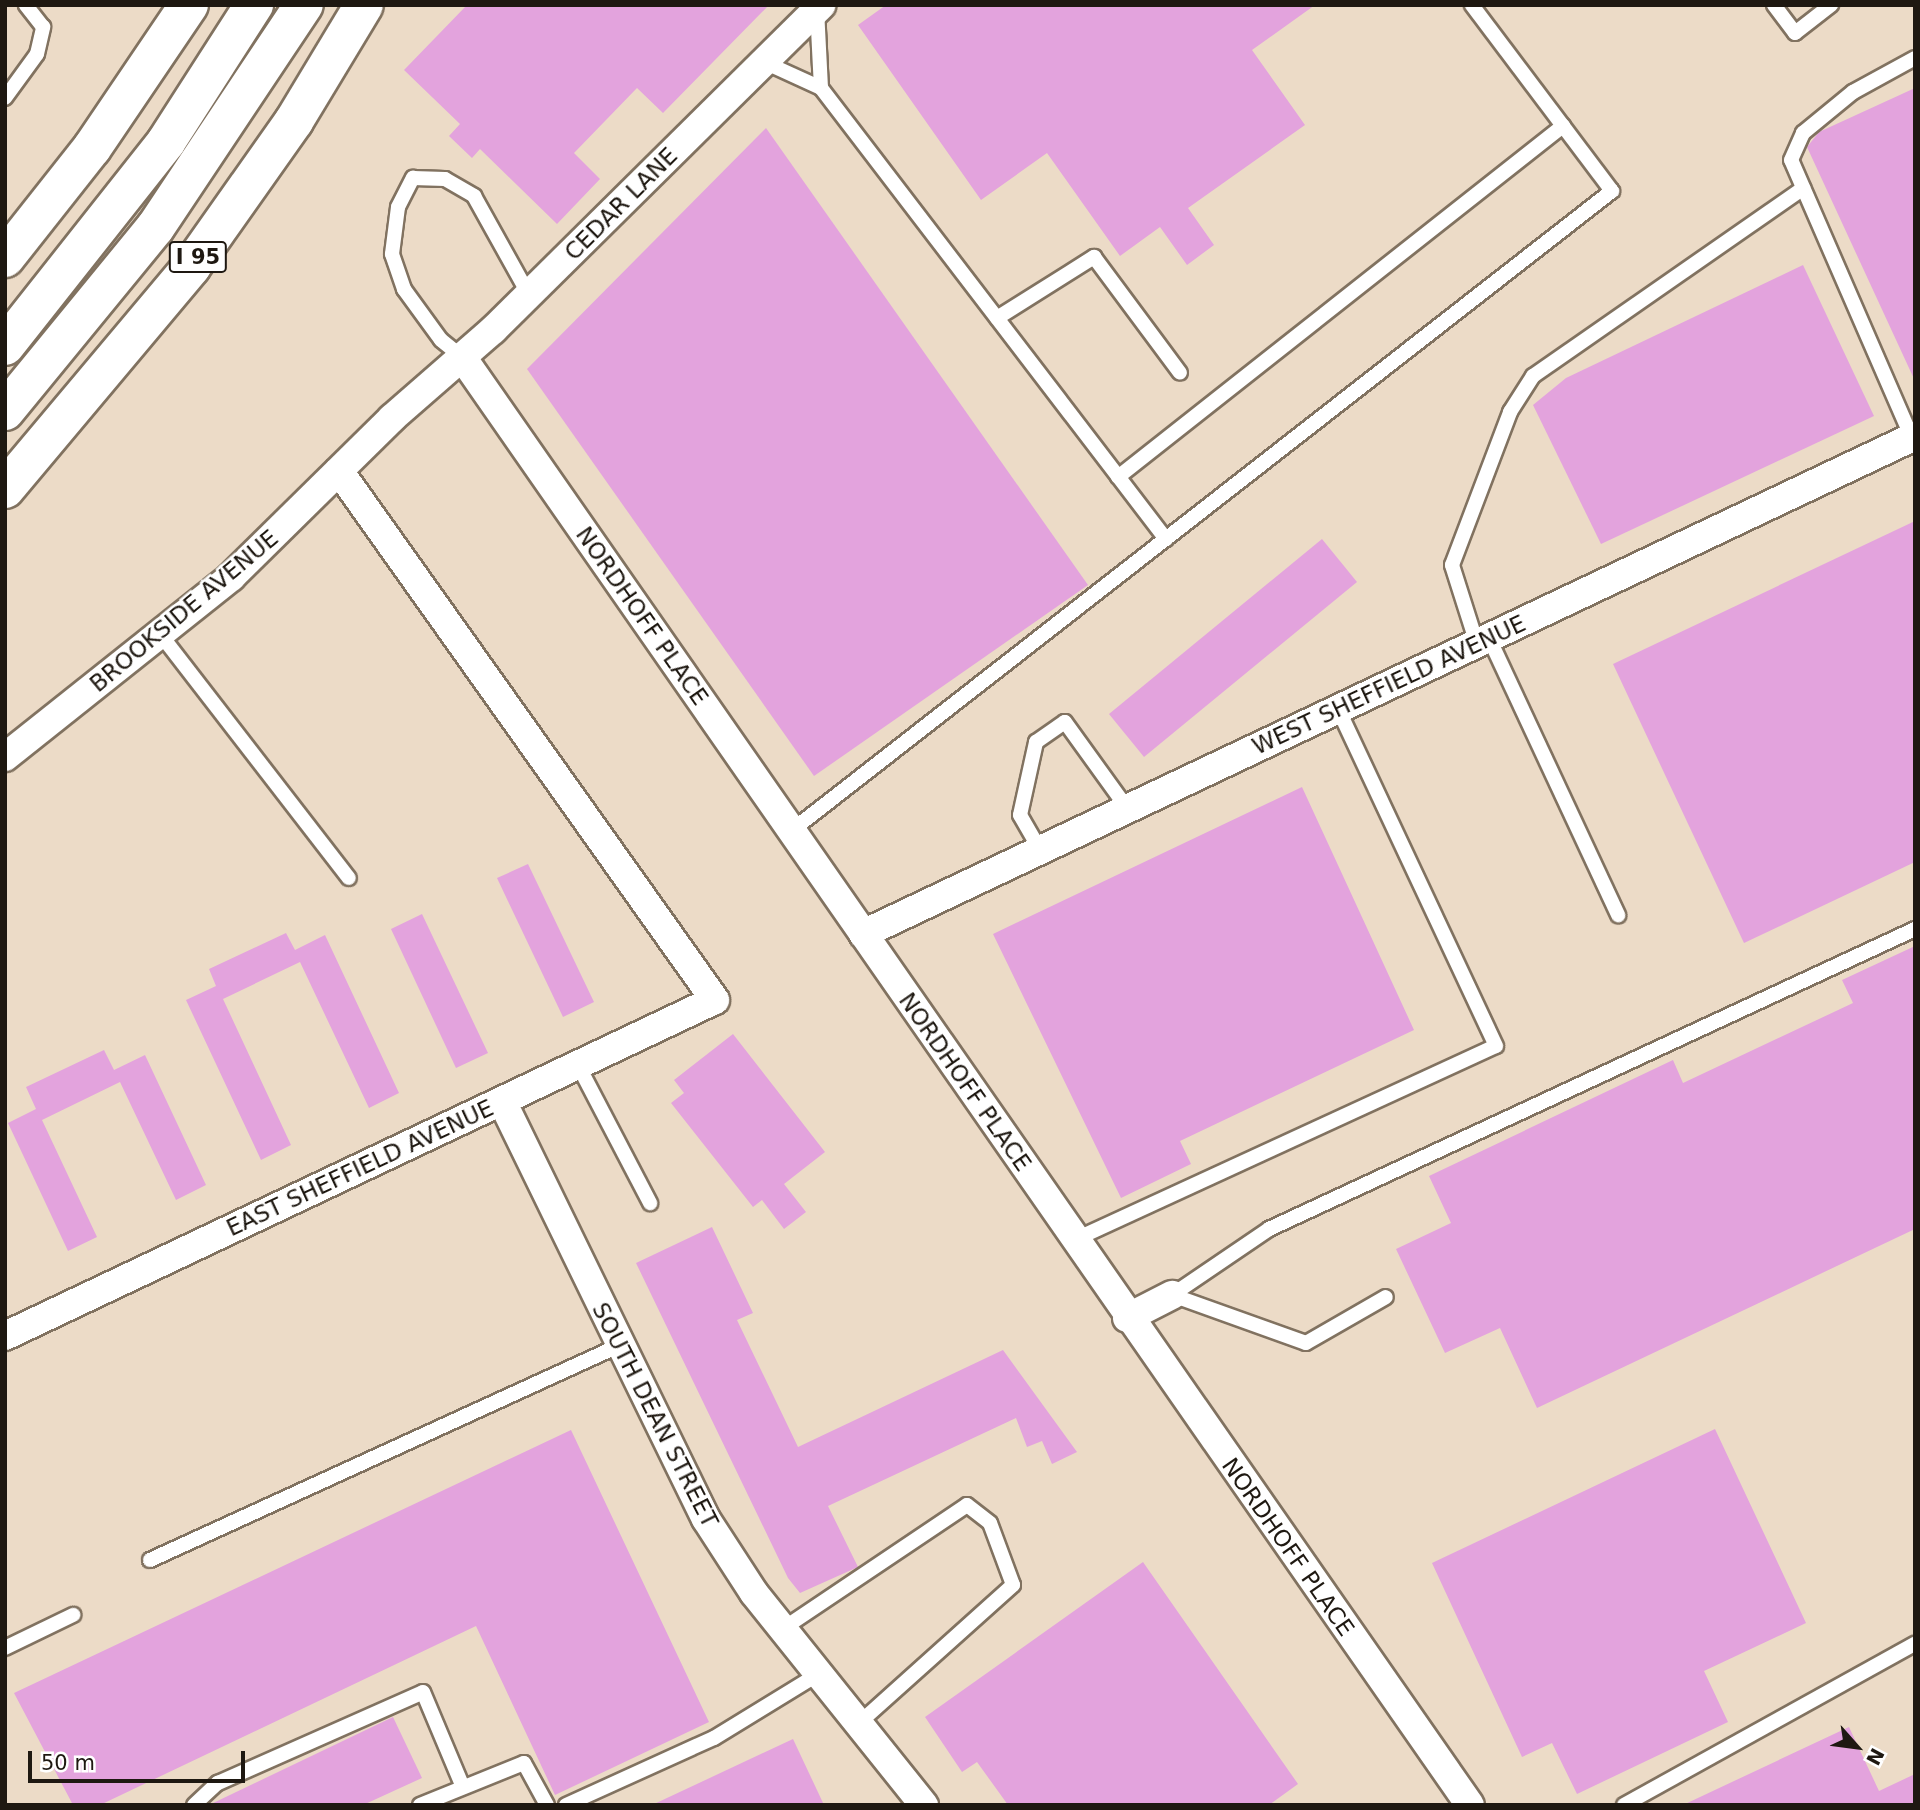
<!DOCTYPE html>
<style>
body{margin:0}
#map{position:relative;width:1920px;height:1810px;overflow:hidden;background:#ecdbc7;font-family:"DejaVu Sans",sans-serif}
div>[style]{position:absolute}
.building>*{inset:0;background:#e3a3dd}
.roads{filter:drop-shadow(2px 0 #817260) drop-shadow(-2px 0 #817260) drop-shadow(0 2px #817260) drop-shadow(0 -2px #817260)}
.lane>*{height:14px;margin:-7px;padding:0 7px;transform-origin:7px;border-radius:7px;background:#fff}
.street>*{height:28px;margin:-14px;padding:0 14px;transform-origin:14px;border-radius:14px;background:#fff}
.highway>*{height:38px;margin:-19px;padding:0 19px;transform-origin:19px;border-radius:19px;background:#fff}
span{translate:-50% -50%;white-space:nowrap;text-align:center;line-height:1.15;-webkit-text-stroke:5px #fff;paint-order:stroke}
.shield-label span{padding:2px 5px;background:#fff;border:2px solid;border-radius:5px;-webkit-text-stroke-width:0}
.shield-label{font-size:21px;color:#1e1811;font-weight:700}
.street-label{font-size:23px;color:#1e1811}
.frame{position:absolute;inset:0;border:7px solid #1e1811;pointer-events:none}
.north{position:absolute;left:1822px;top:1712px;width:70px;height:70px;-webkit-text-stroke:5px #fff;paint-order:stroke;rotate:118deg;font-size:19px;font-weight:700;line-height:28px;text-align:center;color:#1e1811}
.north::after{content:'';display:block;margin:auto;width:24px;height:32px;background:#1e1811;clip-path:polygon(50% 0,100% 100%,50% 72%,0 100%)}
.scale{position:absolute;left:28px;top:1751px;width:217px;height:32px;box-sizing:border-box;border:4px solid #1e1811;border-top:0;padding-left:9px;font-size:21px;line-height:24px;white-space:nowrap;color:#1e1811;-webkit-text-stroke:5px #fff;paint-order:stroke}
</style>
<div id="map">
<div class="building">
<i style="clip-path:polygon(467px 5px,769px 5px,663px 113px,637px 88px,574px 153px,600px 179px,557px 224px,480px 149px,472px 158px,449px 136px,460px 124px,404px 70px)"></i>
<i style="clip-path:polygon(886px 5px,1315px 5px,1252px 50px,1305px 125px,1188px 208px,1214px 245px,1187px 265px,1160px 227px,1120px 256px,1047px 153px,981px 200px,858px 25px)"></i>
<i style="clip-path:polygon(1915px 88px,1915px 381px,1807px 147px,1819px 132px)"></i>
<i style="clip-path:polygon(766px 128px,1088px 585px,814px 776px,527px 369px)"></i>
<i style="clip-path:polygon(1803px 265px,1874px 416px,1601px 544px,1533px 405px,1566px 378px)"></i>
<i style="clip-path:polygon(1915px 521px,1915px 862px,1744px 943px,1613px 664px)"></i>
<i style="clip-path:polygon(1322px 539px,1357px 582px,1144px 757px,1109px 714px)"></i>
<i style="clip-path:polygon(1302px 787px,1414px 1030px,1180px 1141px,1191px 1164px,1121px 1198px,993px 934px)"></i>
<i style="clip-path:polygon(528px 864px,594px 1002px,563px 1017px,497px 878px)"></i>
<i style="clip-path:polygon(422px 914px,488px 1053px,456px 1068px,391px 929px)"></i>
<i style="clip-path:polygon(286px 933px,295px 950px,325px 935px,399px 1093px,369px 1108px,300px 962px,223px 999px,291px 1145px,261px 1160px,186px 1000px,216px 986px,209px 969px)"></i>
<i style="clip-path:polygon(1915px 946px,1915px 1229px,1537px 1408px,1500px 1328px,1445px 1353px,1396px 1249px,1451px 1223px,1429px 1176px,1673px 1060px,1683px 1083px,1853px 1003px,1842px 980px)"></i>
<i style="clip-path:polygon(733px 1034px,825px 1152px,784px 1184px,806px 1212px,784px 1229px,762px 1200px,753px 1207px,671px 1103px,684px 1093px,674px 1080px)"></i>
<i style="clip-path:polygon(104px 1050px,114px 1070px,145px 1055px,206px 1185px,176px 1200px,120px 1082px,42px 1120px,97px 1237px,68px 1251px,8px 1123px,36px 1109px,26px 1087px)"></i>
<i style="clip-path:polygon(712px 1227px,753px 1313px,737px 1320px,798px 1447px,1003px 1350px,1077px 1452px,1052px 1464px,1042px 1441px,1027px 1447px,1016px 1418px,828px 1506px,858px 1567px,800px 1593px,788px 1578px,636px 1263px)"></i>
<i style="clip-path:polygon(1715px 1429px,1806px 1623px,1704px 1671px,1728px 1722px,1577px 1794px,1552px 1743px,1522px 1757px,1432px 1563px)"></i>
<i style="clip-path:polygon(571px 1430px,709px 1722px,555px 1795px,476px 1626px,100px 1805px,73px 1805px,14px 1693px)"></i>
<i style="clip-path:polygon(1143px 1562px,1298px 1784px,1269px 1805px,1008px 1805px,977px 1762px,962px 1772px,925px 1717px)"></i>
<i style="clip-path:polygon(393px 1717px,422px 1778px,363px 1805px,209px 1805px)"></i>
<i style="clip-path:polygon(1849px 1727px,1879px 1791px,1915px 1774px,1915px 1805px,1683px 1805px)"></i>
<i style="clip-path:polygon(793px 1739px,824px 1805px,652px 1805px)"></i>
</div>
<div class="roads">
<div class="lane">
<i style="left:1774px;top:5px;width:35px;rotate:53deg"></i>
<i style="left:1795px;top:33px;width:46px;rotate:-37.9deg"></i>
<i style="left:817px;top:9px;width:79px;rotate:87.1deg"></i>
<i style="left:764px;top:62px;width:63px;rotate:24.5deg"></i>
<i style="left:821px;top:88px;width:568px;rotate:52.59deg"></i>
<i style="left:5px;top:98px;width:54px;rotate:-54deg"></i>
<i style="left:37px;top:54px;width:28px;rotate:-77deg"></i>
<i style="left:43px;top:27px;width:28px;rotate:-128deg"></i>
<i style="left:997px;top:318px;width:115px;rotate:-32.2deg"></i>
<i style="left:1094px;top:257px;width:144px;rotate:53.4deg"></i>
<i style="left:462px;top:357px;width:27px;rotate:-141deg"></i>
<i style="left:441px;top:340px;width:63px;rotate:-126deg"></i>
<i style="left:404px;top:289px;width:37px;rotate:-109deg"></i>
<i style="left:392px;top:254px;width:47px;rotate:-82.7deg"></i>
<i style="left:398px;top:207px;width:33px;rotate:-63deg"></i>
<i style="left:413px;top:178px;width:32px;rotate:2deg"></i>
<i style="left:445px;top:179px;width:34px;rotate:30deg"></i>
<i style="left:474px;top:196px;width:113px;rotate:60.9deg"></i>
<i style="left:1912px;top:438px;width:303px;rotate:-113.5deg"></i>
<i style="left:1791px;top:160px;width:30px;rotate:-66deg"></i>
<i style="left:1803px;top:133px;width:65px;rotate:-39.4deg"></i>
<i style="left:1853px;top:92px;width:71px;rotate:-28.7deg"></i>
<i style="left:1118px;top:477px;width:567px;rotate:-38.27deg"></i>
<i style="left:161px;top:635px;width:307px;rotate:52.3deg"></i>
<i style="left:1489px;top:638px;width:306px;rotate:65deg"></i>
<i style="left:1477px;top:644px;width:83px;rotate:-107.6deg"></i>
<i style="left:1452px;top:565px;width:164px;rotate:-69.2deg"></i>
<i style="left:1510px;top:412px;width:43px;rotate:-57.4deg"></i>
<i style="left:1533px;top:376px;width:329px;rotate:-34.8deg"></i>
<i style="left:791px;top:831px;width:1041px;rotate:-37.94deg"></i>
<i style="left:1612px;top:191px;width:233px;rotate:-127deg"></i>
<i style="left:1039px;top:848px;width:38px;rotate:-120deg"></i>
<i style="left:1020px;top:815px;width:75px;rotate:-77.6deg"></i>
<i style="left:1036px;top:742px;width:35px;rotate:-35deg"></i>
<i style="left:1065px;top:722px;width:106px;rotate:54.2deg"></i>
<i style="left:578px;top:1065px;width:156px;rotate:62.4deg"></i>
<i style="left:1074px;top:1240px;width:464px;rotate:-24.7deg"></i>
<i style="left:1496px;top:1046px;width:372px;rotate:-115.1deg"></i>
<i style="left:1172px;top:1295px;width:117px;rotate:-34.2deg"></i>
<i style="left:1269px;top:1229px;width:712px;rotate:-24.91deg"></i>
<i style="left:1172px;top:1295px;width:142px;rotate:19.7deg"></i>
<i style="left:1306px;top:1343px;width:92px;rotate:-29.9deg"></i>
<i style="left:150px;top:1560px;width:515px;rotate:-24.57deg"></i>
<i style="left:781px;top:1630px;width:224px;rotate:-33.9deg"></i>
<i style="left:967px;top:1505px;width:29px;rotate:38deg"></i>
<i style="left:990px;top:1523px;width:66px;rotate:69.6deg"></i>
<i style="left:1013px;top:1585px;width:208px;rotate:138.1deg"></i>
<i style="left:5px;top:1648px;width:76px;rotate:-25.9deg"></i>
<i style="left:194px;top:1805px;width:33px;rotate:-43deg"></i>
<i style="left:218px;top:1783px;width:224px;rotate:-23.9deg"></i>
<i style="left:423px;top:1692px;width:103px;rotate:67.2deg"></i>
<i style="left:420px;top:1805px;width:112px;rotate:-22deg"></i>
<i style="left:524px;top:1763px;width:48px;rotate:61.3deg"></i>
<i style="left:566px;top:1805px;width:162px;rotate:-24.4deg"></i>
<i style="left:714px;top:1738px;width:121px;rotate:-31.5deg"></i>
<i style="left:1624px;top:1805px;width:333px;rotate:-29deg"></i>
</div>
<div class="street">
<i style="left:462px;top:357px;width:1764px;rotate:55.16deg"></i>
<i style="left:5px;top:757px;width:289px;rotate:-38.5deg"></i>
<i style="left:231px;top:577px;width:226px;rotate:-44.6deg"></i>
<i style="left:392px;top:418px;width:134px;rotate:-41.1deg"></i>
<i style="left:493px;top:330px;width:462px;rotate:-44.7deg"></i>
<i style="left:863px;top:934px;width:1164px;rotate:-25.33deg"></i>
<i style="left:502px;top:1101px;width:465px;rotate:64deg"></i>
<i style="left:706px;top:1519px;width:88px;rotate:57deg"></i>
<i style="left:754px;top:1593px;width:272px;rotate:51.3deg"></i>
<i style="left:1127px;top:1318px;width:51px;rotate:-27.1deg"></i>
<i style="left:5px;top:1336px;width:785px;rotate:-25.33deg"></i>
<i style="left:715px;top:1000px;width:649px;rotate:-125.4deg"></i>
</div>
<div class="highway">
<i style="left:5px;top:258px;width:140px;rotate:-51.7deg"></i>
<i style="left:92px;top:148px;width:173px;rotate:-55.9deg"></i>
<i style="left:5px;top:346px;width:260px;rotate:-51.7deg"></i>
<i style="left:166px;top:142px;width:163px;rotate:-57.3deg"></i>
<i style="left:5px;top:411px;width:237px;rotate:-50.7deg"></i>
<i style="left:155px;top:228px;width:268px;rotate:-56.3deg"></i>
<i style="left:5px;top:489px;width:290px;rotate:-50deg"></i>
<i style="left:191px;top:267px;width:179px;rotate:-54.8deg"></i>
<i style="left:294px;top:121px;width:135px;rotate:-58.9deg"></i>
</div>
</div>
<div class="shield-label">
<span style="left:198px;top:257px">I 95</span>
</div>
<div class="street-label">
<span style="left:621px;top:204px;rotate:-45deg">CEDAR LANE</span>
<span style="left:184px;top:611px;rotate:-40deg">BROOKSIDE AVENUE</span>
<span style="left:642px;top:616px;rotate:55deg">NORDHOFF PLACE</span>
<span style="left:1389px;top:685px;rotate:-25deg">WEST SHEFFIELD AVENUE</span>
<span style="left:965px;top:1082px;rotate:55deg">NORDHOFF PLACE</span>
<span style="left:360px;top:1168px;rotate:-25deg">EAST SHEFFIELD AVENUE</span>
<span style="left:655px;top:1415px;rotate:63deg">SOUTH DEAN STREET</span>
<span style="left:1288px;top:1547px;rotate:55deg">NORDHOFF PLACE</span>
</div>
<div class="frame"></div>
<div class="north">N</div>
<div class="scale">50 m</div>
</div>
